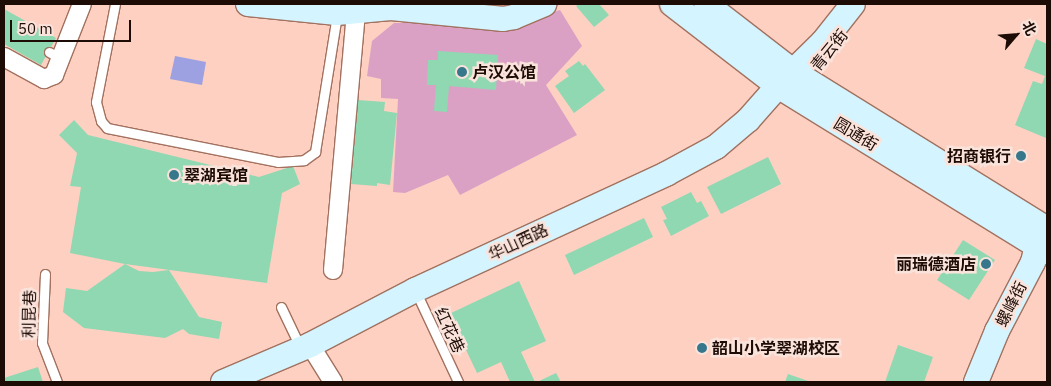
<!DOCTYPE html>
<meta charset="utf-8">
<style>
body{margin:0}
#map{position:relative;width:1051px;height:386px;overflow:hidden;background:#fdd0c1;font-family:"IBM Plex Sans","Noto Sans SC",sans-serif}
div>[style]{position:absolute}
.green>*{inset:0;background:#daa1c5}
.water>*{inset:0;background:#9da1e1}
.building>*{inset:0;background:#8fd8b2}
.roads{filter:drop-shadow(1px 0 #a2715f) drop-shadow(-1px 0 #a2715f) drop-shadow(0 1px #a2715f) drop-shadow(0 -1px #a2715f)}
.lane>*{height:9px;margin:-4.5px;padding:0 4.5px;transform-origin:4.5px;border-radius:4.5px;background:#fff}
.street>*{height:18px;margin:-9px;padding:0 9px;transform-origin:9px;border-radius:9px;background:#fff}
.secondary>*{height:24px;margin:-12px;padding:0 12px;transform-origin:12px;border-radius:12px;background:#d4f4ff}
.dots>*{width:14px;height:14px;translate:-50% -50%;box-sizing:border-box;border:2px solid #fae3db;border-radius:50%}
span{translate:-50% -50%;white-space:nowrap;text-align:center;line-height:1.15;-webkit-text-stroke:5px #fae3db;paint-order:stroke}
.street-label{font-size:16px;color:#1d0b05}
.poi-label{font-size:16px;color:#1d0b05;font-weight:700}
.left{translate:0 -50%;text-align:left}
.right{translate:-100% -50%;text-align:right}
.frame{position:absolute;inset:0;border:5px solid #1d0b05;pointer-events:none}
.north{position:absolute;left:991px;top:10px;width:50px;height:50px;-webkit-text-stroke:4px #fae3db;paint-order:stroke;rotate:63deg;font-size:14px;font-weight:700;line-height:20px;text-align:center;color:#1d0b05}
.north::after{content:'';display:block;margin:auto;width:18px;height:22px;background:#1d0b05;clip-path:polygon(50% 0,100% 100%,50% 72%,0 100%)}
.scale{position:absolute;left:10px;top:20px;width:121px;height:22px;box-sizing:border-box;border:2px solid #1d0b05;border-top:0;padding-left:6px;font-size:15px;line-height:18px;white-space:nowrap;color:#1d0b05;-webkit-text-stroke:4px #fae3db;paint-order:stroke}
</style>
<div id="map">
<div class="green">
<i style="clip-path:polygon(560px 10px,582px 46px,546px 85px,577px 135px,460px 195px,448px 175px,405px 193px,393px 192px,398px 99px,381px 98px,381px 79px,367px 76px,372px 41px,394px 23px,518px 22px)"></i>
</div>
<div class="water">
<i style="clip-path:polygon(175px 56px,206px 62px,202px 85px,170px 79px)"></i>
</div>
<div class="building">
<i style="clip-path:polygon(579px 4px,599px 4px,609px 15px,594px 27px,576px 6px)"></i>
<i style="clip-path:polygon(4px 9px,56px 38px,41px 65px,4px 44px)"></i>
<i style="clip-path:polygon(1036px 39px,1047px 44px,1046px 138px,1015px 125px,1033px 81px,1042px 84px,1045px 76px,1024px 68px)"></i>
<i style="clip-path:polygon(438px 51px,498px 55px,496px 90px,449px 86px,447px 112px,434px 111px,436px 85px,427px 85px,428px 60px,438px 60px)"></i>
<i style="clip-path:polygon(579px 61px,583px 66px,585px 64px,605px 90px,574px 113px,555px 86px,569px 76px,565px 71px)"></i>
<i style="clip-path:polygon(358px 100px,385px 102px,384px 111px,397px 113px,390px 185px,377px 183px,377px 186px,351px 184px)"></i>
<i style="clip-path:polygon(74px 120px,88px 135px,259px 177px,293px 166px,300px 184px,282px 193px,267px 283px,125px 264px,139px 271px,153px 272px,169px 270px,199px 317px,222px 322px,219px 339px,189px 334px,183px 329px,165px 338px,84px 328px,63px 312px,66px 288px,87px 291px,125px 264px,70px 253px,81px 187px,70px 186px,77px 153px,59px 135px)"></i>
<i style="clip-path:polygon(768px 157px,781px 184px,721px 214px,707px 187px)"></i>
<i style="clip-path:polygon(691px 192px,697px 203px,701px 201px,709px 216px,671px 236px,663px 220px,667px 219px,661px 207px)"></i>
<i style="clip-path:polygon(644px 218px,653px 237px,574px 275px,565px 255px)"></i>
<i style="clip-path:polygon(963px 240px,995px 260px,969px 300px,937px 280px)"></i>
<i style="clip-path:polygon(519px 281px,546px 341px,521px 352px,535px 382px,510px 382px,501px 362px,477px 373px,449px 314px)"></i>
<i style="clip-path:polygon(898px 345px,933px 357px,924px 382px,885px 382px)"></i>
<i style="clip-path:polygon(38px 367px,43px 382px,5px 382px,4px 378px)"></i>
<i style="clip-path:polygon(556px 373px,561px 382px,537px 382px)"></i>
<i style="clip-path:polygon(788px 374px,811px 382px,785px 382px)"></i>
</div>
<div class="roads">
<div class="lane">
<i style="left:115px;top:4px;width:100px;rotate:101deg"></i>
<i style="left:96px;top:102px;width:20px;rotate:75deg"></i>
<i style="left:101px;top:121px;width:9px;rotate:49deg"></i>
<i style="left:107px;top:128px;width:174px;rotate:11.2deg"></i>
<i style="left:278px;top:162px;width:26px;rotate:-4deg"></i>
<i style="left:304px;top:160px;width:14px;rotate:-36deg"></i>
<i style="left:315px;top:152px;width:139px;rotate:-80.9deg"></i>
<i style="left:49px;top:52px;width:13px;rotate:29deg"></i>
<i style="left:45px;top:274px;width:69px;rotate:92.5deg"></i>
<i style="left:42px;top:343px;width:42px;rotate:69deg"></i>
<i style="left:415px;top:290px;width:102px;rotate:64.9deg"></i>
<i style="left:281px;top:307px;width:47px;rotate:64.5deg"></i>
</div>
<div class="street">
<i style="left:4px;top:57px;width:46px;rotate:28.8deg"></i>
<i style="left:44px;top:79px;width:11px;rotate:-22deg"></i>
<i style="left:54px;top:75px;width:76px;rotate:-68.5deg"></i>
<i style="left:333px;top:270px;width:258px;rotate:-84.9deg"></i>
<i style="left:310px;top:345px;width:44px;rotate:58.1deg"></i>
</div>
<div class="secondary">
<i style="left:248px;top:4px;width:89px;rotate:5.8deg"></i>
<i style="left:337px;top:13px;width:54px;rotate:-5.3deg"></i>
<i style="left:391px;top:8px;width:113px;rotate:5.6deg"></i>
<i style="left:503px;top:19px;width:11px;rotate:-10deg"></i>
<i style="left:514px;top:17px;width:33px;rotate:-23deg"></i>
<i style="left:672px;top:4px;width:134px;rotate:37.7deg"></i>
<i style="left:778px;top:86px;width:316px;rotate:31.7deg"></i>
<i style="left:706px;top:4px;width:111px;rotate:37.7deg"></i>
<i style="left:794px;top:72px;width:298px;rotate:31.8deg"></i>
<i style="left:223px;top:382px;width:95px;rotate:-23deg"></i>
<i style="left:310px;top:345px;width:119px;rotate:-27.6deg"></i>
<i style="left:415px;top:290px;width:277px;rotate:-24.8deg"></i>
<i style="left:666px;top:174px;width:57px;rotate:-28.4deg"></i>
<i style="left:716px;top:147px;width:42px;rotate:-40.2deg"></i>
<i style="left:748px;top:120px;width:45px;rotate:-48.6deg"></i>
<i style="left:778px;top:86px;width:63px;rotate:-44.4deg"></i>
<i style="left:823px;top:42px;width:48px;rotate:-51.7deg"></i>
<i style="left:976px;top:382px;width:55px;rotate:-67.6deg"></i>
<i style="left:997px;top:331px;width:78px;rotate:-62.4deg"></i>
<i style="left:1033px;top:262px;width:32px;rotate:-76deg"></i>
</div>
</div>
<div class="dots">
<i style="left:462px;top:72px;background:#37778b"></i>
<i style="left:1021px;top:156px;background:#37778b"></i>
<i style="left:174px;top:175px;background:#37778b"></i>
<i style="left:986px;top:264px;background:#37778b"></i>
<i style="left:702px;top:348px;background:#37778b"></i>
</div>
<div class="street-label">
<span style="left:829px;top:50px;rotate:-51deg">青云街</span>
<span style="left:856px;top:134px;rotate:31deg">圆通街</span>
<span style="left:518px;top:242px;rotate:-25deg">华山西路</span>
<span style="left:1011px;top:304px;rotate:-63deg">螺峰街</span>
<span style="left:29px;top:314px;rotate:-89deg">利昆巷</span>
<span style="left:450px;top:330px;rotate:65deg">红花巷</span>
</div>
<div class="poi-label">
<span class="left" style="left:472px;top:72px">卢汉公馆</span>
<span class="right" style="left:1011px;top:156px">招商银行</span>
<span class="left" style="left:184px;top:175px">翠湖宾馆</span>
<span class="right" style="left:976px;top:264px">丽瑞德酒店</span>
<span class="left" style="left:712px;top:348px">韶山小学翠湖校区</span>
</div>
<div class="frame"></div>
<div class="north">北</div>
<div class="scale">50 m</div>
</div>
